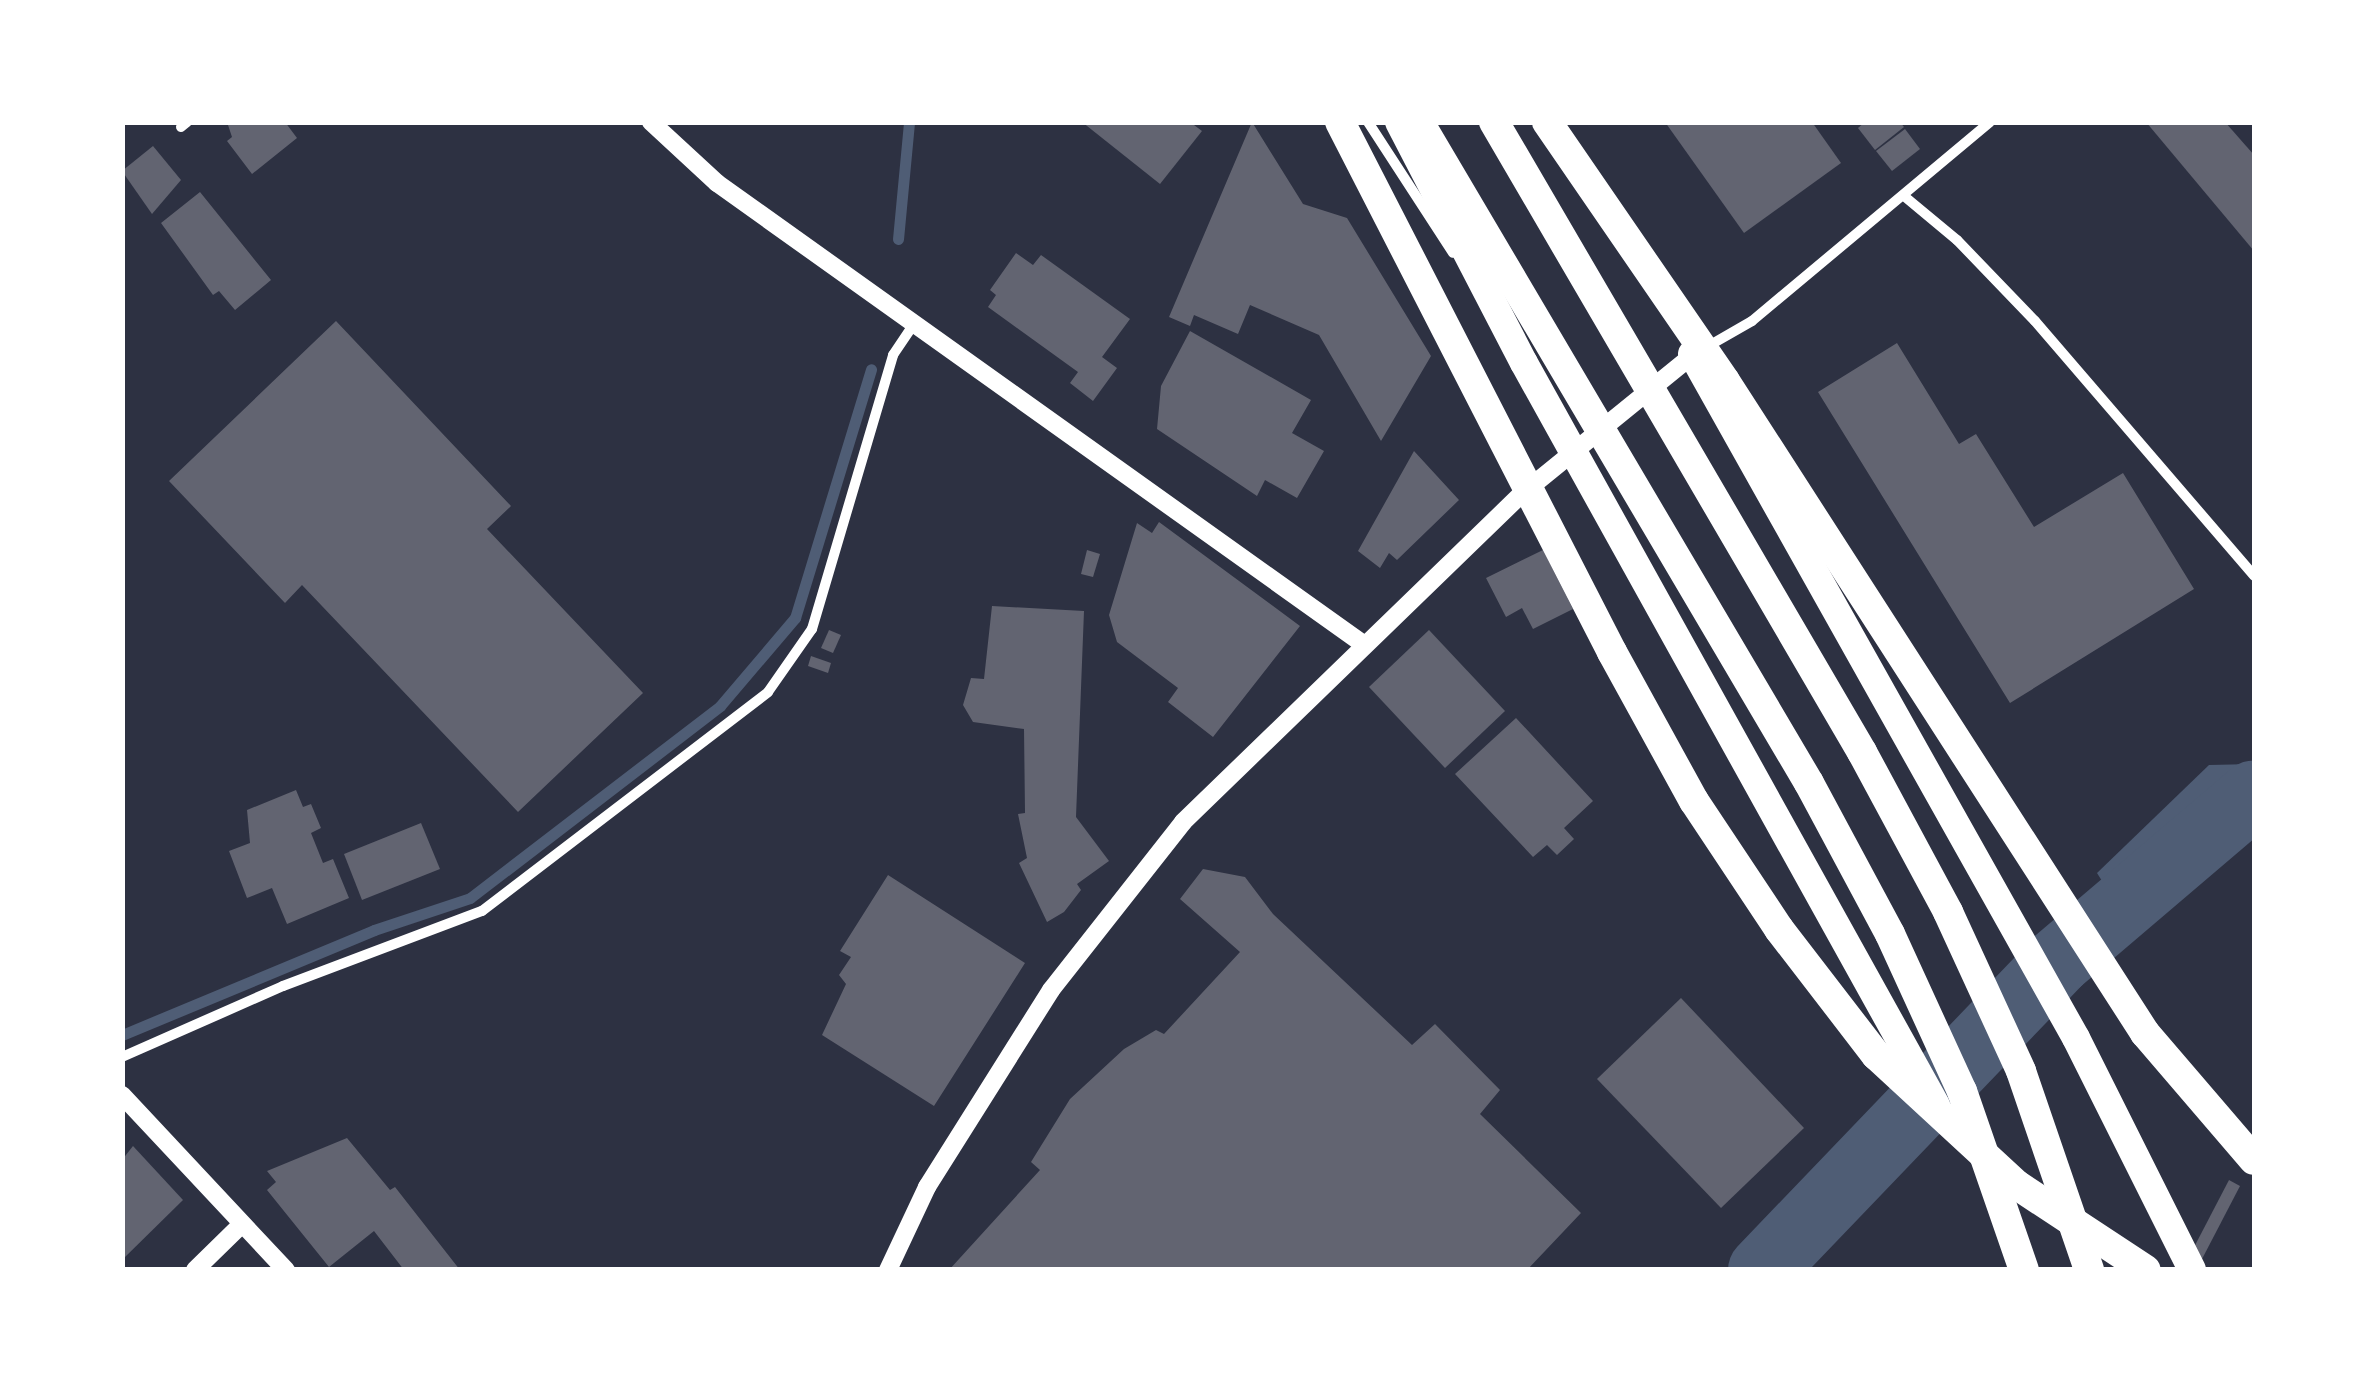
<!DOCTYPE html>
<style>
body{margin:0}
#map{position:relative;width:2377px;height:1392px;overflow:hidden;background:#2d3142;font-family:Poppins,sans-serif}
div>[style]{position:absolute}
.water>*{inset:0;background:#4f5d75}
.stream>*{height:11px;margin:-5.5px;padding:0 5.5px;transform-origin:5.5px;border-radius:5.5px;background:#4f5d75}
.river>*{height:68px;margin:-34px;padding:0 34px;transform-origin:34px;border-radius:34px;background:#4f5d75}
.building>*{inset:0;background:#626471}
.minor>*{height:10px;margin:-5px;padding:0 5px;transform-origin:5px;border-radius:5px;background:#fff}
.tertiary>*{height:18px;margin:-9px;padding:0 9px;transform-origin:9px;border-radius:9px;background:#fff}
.trunk>*{height:28px;margin:-14px;padding:0 14px;transform-origin:14px;border-radius:14px;background:#fff}
.motorway>*{height:30px;margin:-15px;padding:0 15px;transform-origin:15px;border-radius:15px;background:#fff}
span{translate:-50% -50%;white-space:nowrap;text-align:center;line-height:1.15;-webkit-text-stroke:10px #fff;paint-order:stroke}
.frame{position:absolute;inset:0;border:125px solid #fff;pointer-events:none}
</style>
<div id="map">
<div class="water">
<i style="clip-path:polygon(2254px 764px,2254px 818px,2135px 934px,2097px 873px,2209px 765px)"></i>
</div>
<div class="stream">
<i style="left:898px;top:239px;width:118px;rotate:-84.6deg"></i>
<i style="left:122px;top:1035px;width:273px;rotate:-22.6deg"></i>
<i style="left:374px;top:930px;width:101px;rotate:-18.4deg"></i>
<i style="left:470px;top:898px;width:315px;rotate:-37.5deg"></i>
<i style="left:720px;top:706px;width:116px;rotate:-49.6deg"></i>
<i style="left:795px;top:618px;width:260px;rotate:-73deg"></i>
</div>
<div class="river">
<i style="left:1762px;top:1270px;width:428px;rotate:-46.2deg"></i>
<i style="left:2058px;top:961px;width:257px;rotate:-40.4deg"></i>
</div>
<div class="building">
<i style="clip-path:polygon(227px 122px,285px 122px,297px 138px,252px 174px,227px 141px,232px 137px)"></i>
<i style="clip-path:polygon(1082px 122px,1190px 122px,1202px 131px,1160px 184px)"></i>
<i style="clip-path:polygon(1252px 122px,1303px 204px,1347px 218px,1431px 356px,1381px 441px,1319px 335px,1250px 305px,1238px 334px,1194px 315px,1190px 326px,1169px 317px)"></i>
<i style="clip-path:polygon(1665px 122px,1812px 122px,1841px 163px,1744px 233px)"></i>
<i style="clip-path:polygon(1865px 122px,1900px 122px,1904px 127px,1875px 150px,1858px 128px)"></i>
<i style="clip-path:polygon(2146px 122px,2225px 122px,2254px 155px,2254px 251px)"></i>
<i style="clip-path:polygon(1905px 129px,1920px 149px,1892px 171px,1876px 151px)"></i>
<i style="clip-path:polygon(153px 146px,181px 180px,152px 214px,122px 171px)"></i>
<i style="clip-path:polygon(200px 192px,271px 280px,235px 310px,219px 291px,213px 295px,161px 223px)"></i>
<i style="clip-path:polygon(1016px 253px,1033px 265px,1041px 255px,1130px 319px,1102px 357px,1117px 368px,1093px 401px,1070px 383px,1078px 372px,988px 307px,996px 295px,990px 290px)"></i>
<i style="clip-path:polygon(336px 321px,511px 506px,487px 529px,643px 693px,518px 812px,302px 585px,285px 603px,169px 481px)"></i>
<i style="clip-path:polygon(1190px 331px,1311px 400px,1292px 433px,1324px 451px,1297px 498px,1265px 480px,1257px 496px,1157px 429px,1161px 386px)"></i>
<i style="clip-path:polygon(1897px 343px,1959px 444px,1976px 434px,2034px 527px,2123px 473px,2194px 589px,2010px 703px,1818px 392px)"></i>
<i style="clip-path:polygon(1414px 451px,1459px 500px,1397px 560px,1389px 553px,1380px 568px,1358px 551px)"></i>
<i style="clip-path:polygon(1159px 522px,1300px 626px,1213px 737px,1168px 702px,1178px 688px,1117px 642px,1109px 615px,1137px 523px,1152px 533px)"></i>
<i style="clip-path:polygon(1087px 550px,1100px 554px,1093px 577px,1081px 574px)"></i>
<i style="clip-path:polygon(1543px 550px,1573px 609px,1533px 629px,1522px 608px,1506px 617px,1486px 578px)"></i>
<i style="clip-path:polygon(992px 606px,1084px 611px,1076px 817px,1109px 861px,1077px 884px,1081px 890px,1064px 912px,1047px 922px,1019px 863px,1027px 858px,1018px 814px,1025px 813px,1024px 729px,973px 722px,963px 705px,971px 678px,984px 679px)"></i>
<i style="clip-path:polygon(829px 630px,841px 635px,833px 653px,821px 648px)"></i>
<i style="clip-path:polygon(1429px 630px,1505px 711px,1445px 768px,1369px 687px)"></i>
<i style="clip-path:polygon(811px 656px,831px 663px,828px 673px,808px 666px)"></i>
<i style="clip-path:polygon(1516px 718px,1593px 801px,1564px 828px,1574px 839px,1557px 855px,1547px 845px,1533px 857px,1455px 774px)"></i>
<i style="clip-path:polygon(296px 790px,303px 807px,311px 804px,321px 828px,311px 833px,323px 863px,333px 859px,349px 898px,287px 924px,272px 888px,247px 898px,229px 851px,250px 843px,247px 810px)"></i>
<i style="clip-path:polygon(421px 823px,440px 869px,362px 900px,344px 854px)"></i>
<i style="clip-path:polygon(1203px 869px,1245px 877px,1273px 914px,1412px 1045px,1435px 1024px,1500px 1090px,1480px 1114px,1581px 1213px,1527px 1270px,949px 1270px,1040px 1170px,1031px 1162px,1070px 1099px,1124px 1049px,1156px 1030px,1164px 1034px,1240px 952px,1180px 899px)"></i>
<i style="clip-path:polygon(888px 875px,1025px 963px,934px 1106px,822px 1035px,846px 984px,839px 975px,851px 957px,840px 951px)"></i>
<i style="clip-path:polygon(1681px 998px,1804px 1128px,1721px 1208px,1597px 1079px)"></i>
<i style="clip-path:polygon(347px 1138px,390px 1190px,395px 1187px,460px 1270px,404px 1270px,374px 1231px,329px 1267px,267px 1190px,276px 1182px,267px 1171px)"></i>
<i style="clip-path:polygon(133px 1146px,183px 1200px,122px 1260px,122px 1160px)"></i>
<i style="clip-path:polygon(2229px 1180px,2240px 1186px,2202px 1259px,2191px 1253px)"></i>
</div>
<div class="minor">
<i style="left:1368px;top:122px;width:156px;rotate:57deg"></i>
<i style="left:181px;top:127px;width:8px;rotate:-40deg"></i>
<i style="left:1904px;top:196px;width:69px;rotate:39.7deg"></i>
<i style="left:1957px;top:240px;width:112px;rotate:46.1deg"></i>
<i style="left:2035px;top:321px;width:336px;rotate:49.3deg"></i>
<i style="left:1705px;top:348px;width:54px;rotate:-29.9deg"></i>
<i style="left:1752px;top:321px;width:310px;rotate:-39.9deg"></i>
<i style="left:122px;top:1057px;width:176px;rotate:-23.8deg"></i>
<i style="left:283px;top:986px;width:213px;rotate:-20.7deg"></i>
<i style="left:482px;top:911px;width:360px;rotate:-37.4deg"></i>
<i style="left:768px;top:692px;width:77px;rotate:-55.1deg"></i>
<i style="left:812px;top:629px;width:286px;rotate:-73.5deg"></i>
<i style="left:893px;top:355px;width:36px;rotate:-56deg"></i>
</div>
<div class="tertiary">
<i style="left:651px;top:122px;width:90px;rotate:42.7deg"></i>
<i style="left:717px;top:183px;width:794px;rotate:35.51deg"></i>
<i style="left:122px;top:1095px;width:240px;rotate:46.9deg"></i>
<i style="left:195px;top:1270px;width:64px;rotate:-44.4deg"></i>
<i style="left:888px;top:1270px;width:92px;rotate:-64.8deg"></i>
<i style="left:927px;top:1187px;width:233px;rotate:-57.8deg"></i>
<i style="left:1051px;top:990px;width:214px;rotate:-51.8deg"></i>
<i style="left:1183px;top:822px;width:473px;rotate:-44.1deg"></i>
<i style="left:1523px;top:493px;width:219px;rotate:-39.1deg"></i>
</div>
<div class="trunk">
<i style="left:1399px;top:122px;width:271px;rotate:62.6deg"></i>
<i style="left:1524px;top:363px;width:849px;rotate:60.96deg"></i>
<i style="left:1692px;top:354px;width:784px;rotate:60.69deg"></i>
<i style="left:2076px;top:1038px;width:259px;rotate:63.4deg"></i>
</div>
<div class="motorway">
<i style="left:1340px;top:122px;width:596px;rotate:62.83deg"></i>
<i style="left:1612px;top:652px;width:170px;rotate:61.2deg"></i>
<i style="left:1694px;top:801px;width:154px;rotate:56.4deg"></i>
<i style="left:1779px;top:929px;width:159px;rotate:52.4deg"></i>
<i style="left:1876px;top:1055px;width:192px;rotate:42.7deg"></i>
<i style="left:2017px;top:1185px;width:154px;rotate:33.4deg"></i>
<i style="left:1419px;top:122px;width:767px;rotate:59.46deg"></i>
<i style="left:1809px;top:783px;width:171px;rotate:61.8deg"></i>
<i style="left:1890px;top:934px;width:173px;rotate:65.4deg"></i>
<i style="left:1962px;top:1091px;width:189px;rotate:70.9deg"></i>
<i style="left:1494px;top:122px;width:730px;rotate:59.71deg"></i>
<i style="left:1862px;top:752px;width:182px;rotate:61.7deg"></i>
<i style="left:1948px;top:912px;width:175px;rotate:65.3deg"></i>
<i style="left:2021px;top:1071px;width:210px;rotate:71.1deg"></i>
<i style="left:1547px;top:122px;width:314px;rotate:55.5deg"></i>
<i style="left:1725px;top:381px;width:776px;rotate:57.21deg"></i>
<i style="left:2145px;top:1033px;width:167px;rotate:49.4deg"></i>
</div>
<div class="frame"></div>
</div>
